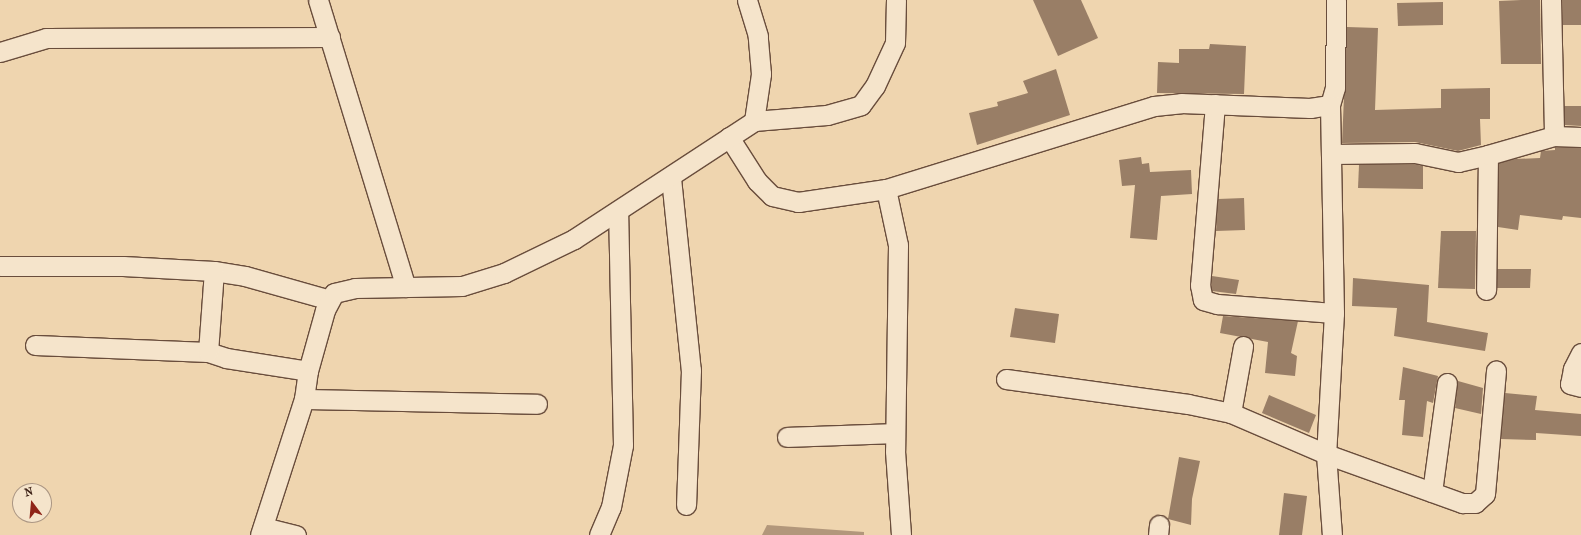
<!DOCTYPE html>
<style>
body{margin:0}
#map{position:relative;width:1581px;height:535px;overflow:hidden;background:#efd5af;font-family:"IM FELL French Canon",serif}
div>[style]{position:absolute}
.water>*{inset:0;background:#b2977b}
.building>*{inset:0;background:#997e66}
.roads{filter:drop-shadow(1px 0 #694d3c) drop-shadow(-1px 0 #694d3c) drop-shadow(0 1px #694d3c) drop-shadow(0 -1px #694d3c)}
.minor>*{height:19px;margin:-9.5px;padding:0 9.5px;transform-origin:9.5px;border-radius:9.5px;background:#f5e4cb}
span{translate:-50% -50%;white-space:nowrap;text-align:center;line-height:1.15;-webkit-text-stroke:3.5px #f5e4cb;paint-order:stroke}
.north{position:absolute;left:12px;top:483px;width:40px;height:40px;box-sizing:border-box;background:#f5e4cb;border:1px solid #ab9683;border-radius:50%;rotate:344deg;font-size:11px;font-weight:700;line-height:16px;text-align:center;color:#3c2016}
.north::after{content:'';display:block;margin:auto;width:14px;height:18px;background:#8f2418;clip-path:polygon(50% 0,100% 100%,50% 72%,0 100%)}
</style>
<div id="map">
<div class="water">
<i style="clip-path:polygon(767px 525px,864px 532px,864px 535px,762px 535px)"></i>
</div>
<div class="building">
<i style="clip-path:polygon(1033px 0,1081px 0,1098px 38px,1058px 56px)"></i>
<i style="clip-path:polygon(1521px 0,1540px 0,1541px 64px,1501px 64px,1499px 1px)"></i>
<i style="clip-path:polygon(1562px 0,1581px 0,1581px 25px,1563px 25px)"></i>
<i style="clip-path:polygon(1443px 2px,1443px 25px,1398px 26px,1397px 3px)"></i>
<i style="clip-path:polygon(1347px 27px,1378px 28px,1375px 110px,1441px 108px,1441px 89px,1490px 88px,1490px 119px,1480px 119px,1481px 145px,1458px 151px,1415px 142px,1342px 143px)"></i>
<i style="clip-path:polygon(1210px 44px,1246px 46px,1244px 94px,1157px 93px,1158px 62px,1179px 63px,1179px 49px,1209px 49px)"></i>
<i style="clip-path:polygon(1056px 69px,1070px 115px,977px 145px,969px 113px,998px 106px,997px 102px,1028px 93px,1023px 81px)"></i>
<i style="clip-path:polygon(1564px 106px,1581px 106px,1581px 126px,1565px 125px)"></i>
<i style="clip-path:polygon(1555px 147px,1581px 148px,1581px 218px,1563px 216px,1562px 220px,1520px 215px,1518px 230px,1498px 227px,1499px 163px,1515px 159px,1540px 158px,1541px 151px,1555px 150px)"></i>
<i style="clip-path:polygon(1141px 157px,1142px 164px,1149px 163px,1150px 172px,1191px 170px,1192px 194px,1161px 196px,1157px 240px,1130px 238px,1135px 185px,1122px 186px,1119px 160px)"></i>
<i style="clip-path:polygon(1414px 164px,1423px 166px,1423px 189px,1358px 188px,1359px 165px)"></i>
<i style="clip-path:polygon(1244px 198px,1245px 230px,1216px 231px,1218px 199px)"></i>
<i style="clip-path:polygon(1441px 231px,1476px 231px,1475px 289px,1438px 288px)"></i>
<i style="clip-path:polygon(1497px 269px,1531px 269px,1530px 288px,1497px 288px)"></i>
<i style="clip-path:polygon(1212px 276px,1239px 280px,1236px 294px,1212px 291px)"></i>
<i style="clip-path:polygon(1353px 278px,1429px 285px,1427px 322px,1488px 333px,1485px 351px,1394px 336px,1397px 308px,1352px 306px)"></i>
<i style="clip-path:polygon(1015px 308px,1059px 314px,1055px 343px,1010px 337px)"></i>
<i style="clip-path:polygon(1223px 316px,1298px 321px,1291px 353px,1297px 356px,1295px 376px,1265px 373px,1268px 342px,1220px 333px)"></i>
<i style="clip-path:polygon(1403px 367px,1438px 376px,1433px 403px,1427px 401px,1423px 437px,1402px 435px,1405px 400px,1399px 400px)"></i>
<i style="clip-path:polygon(1458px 381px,1483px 388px,1481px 414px,1455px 408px)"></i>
<i style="clip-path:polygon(1505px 393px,1537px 396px,1535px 410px,1581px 414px,1581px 436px,1536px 433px,1536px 440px,1501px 439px)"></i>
<i style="clip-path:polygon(1269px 395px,1316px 415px,1309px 433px,1262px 413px)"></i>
<i style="clip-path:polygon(1179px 457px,1200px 461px,1192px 499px,1191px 525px,1168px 519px)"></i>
<i style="clip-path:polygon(1284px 493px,1307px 496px,1302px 535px,1279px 535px)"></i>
</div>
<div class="roads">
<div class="minor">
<i style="left:318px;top:0;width:300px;rotate:73deg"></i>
<i style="left:1551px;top:0;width:136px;rotate:88.7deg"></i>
<i style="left:1554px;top:136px;width:27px;rotate:2deg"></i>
<i style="left:0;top:52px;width:48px;rotate:-16.9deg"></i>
<i style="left:46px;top:38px;width:284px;rotate:-0.2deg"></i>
<i style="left:1215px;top:104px;width:182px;rotate:94.7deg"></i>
<i style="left:1200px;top:285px;width:15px;rotate:79deg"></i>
<i style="left:1203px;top:300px;width:15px;rotate:16deg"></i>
<i style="left:1217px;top:304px;width:117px;rotate:4.4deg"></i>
<i style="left:1330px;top:105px;width:208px;rotate:88.9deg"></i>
<i style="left:1334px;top:313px;width:141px;rotate:93.2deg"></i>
<i style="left:1326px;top:454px;width:81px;rotate:85.8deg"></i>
<i style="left:754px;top:121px;width:73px;rotate:-4.7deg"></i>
<i style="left:827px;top:115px;width:35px;rotate:-16deg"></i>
<i style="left:861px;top:105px;width:24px;rotate:-54deg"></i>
<i style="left:875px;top:86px;width:47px;rotate:-65.1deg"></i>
<i style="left:895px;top:43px;width:43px;rotate:-88.7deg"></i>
<i style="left:729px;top:137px;width:52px;rotate:57.5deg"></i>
<i style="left:757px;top:181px;width:21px;rotate:45deg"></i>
<i style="left:772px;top:196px;width:27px;rotate:13deg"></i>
<i style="left:798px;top:202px;width:89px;rotate:-8.4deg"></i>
<i style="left:886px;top:189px;width:281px;rotate:-17.2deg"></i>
<i style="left:1154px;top:106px;width:27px;rotate:-6deg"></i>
<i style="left:1181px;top:103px;width:129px;rotate:2.2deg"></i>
<i style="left:1310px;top:108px;width:20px;rotate:-9deg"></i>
<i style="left:1330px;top:105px;width:18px;rotate:-74deg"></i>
<i style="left:1335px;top:88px;width:88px;rotate:-89.3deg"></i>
<i style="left:1331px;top:154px;width:84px;rotate:-0.7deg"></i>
<i style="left:1415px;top:153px;width:44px;rotate:11.8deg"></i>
<i style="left:1458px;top:162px;width:31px;rotate:-13deg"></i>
<i style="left:1488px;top:155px;width:135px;rotate:90.8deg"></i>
<i style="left:1488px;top:155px;width:69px;rotate:-16.1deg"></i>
<i style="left:671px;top:178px;width:193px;rotate:84.1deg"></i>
<i style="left:691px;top:370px;width:135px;rotate:92.1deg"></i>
<i style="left:886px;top:189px;width:57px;rotate:77.9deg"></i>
<i style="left:898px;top:245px;width:206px;rotate:90.8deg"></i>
<i style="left:895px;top:451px;width:84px;rotate:85.9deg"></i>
<i style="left:0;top:266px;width:123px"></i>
<i style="left:123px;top:266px;width:91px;rotate:3.1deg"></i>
<i style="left:214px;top:271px;width:31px;rotate:9deg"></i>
<i style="left:245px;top:276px;width:88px;rotate:15.8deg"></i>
<i style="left:35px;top:345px;width:173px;rotate:2.3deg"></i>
<i style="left:208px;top:352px;width:19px;rotate:18deg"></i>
<i style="left:226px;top:358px;width:83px;rotate:9deg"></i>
<i style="left:208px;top:352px;width:81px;rotate:-85.8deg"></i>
<i style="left:1581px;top:353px;width:18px;rotate:117deg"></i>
<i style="left:1573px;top:369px;width:15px;rotate:101deg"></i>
<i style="left:1570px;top:384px;width:11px;rotate:15deg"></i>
<i style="left:1006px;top:379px;width:184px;rotate:7.8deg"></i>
<i style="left:1188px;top:404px;width:44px;rotate:11.8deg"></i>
<i style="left:1231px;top:413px;width:103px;rotate:23.3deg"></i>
<i style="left:1326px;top:454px;width:145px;rotate:19.8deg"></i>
<i style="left:1462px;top:503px;width:13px"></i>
<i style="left:1475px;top:503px;width:13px;rotate:-42deg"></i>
<i style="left:1485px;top:494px;width:124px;rotate:-84.9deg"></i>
<i style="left:304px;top:399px;width:233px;rotate:1.2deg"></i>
<i style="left:1231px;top:413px;width:68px;rotate:-79.8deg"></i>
<i style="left:787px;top:437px;width:108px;rotate:-2.1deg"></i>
<i style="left:1432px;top:492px;width:110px;rotate:-82.2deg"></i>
<i style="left:263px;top:527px;width:34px;rotate:14deg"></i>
<i style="left:260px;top:535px;width:143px;rotate:-72.1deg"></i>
<i style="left:304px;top:399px;width:28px;rotate:-82deg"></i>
<i style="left:308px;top:371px;width:63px;rotate:-74.4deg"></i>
<i style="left:325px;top:310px;width:19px;rotate:-62deg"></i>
<i style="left:334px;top:293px;width:22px;rotate:-13deg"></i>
<i style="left:355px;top:288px;width:107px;rotate:-1.1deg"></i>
<i style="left:462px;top:286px;width:44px;rotate:-17.2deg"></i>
<i style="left:504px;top:273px;width:78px;rotate:-25.9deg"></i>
<i style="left:574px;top:239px;width:215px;rotate:-33.2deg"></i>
<i style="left:754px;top:121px;width:48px;rotate:-81.5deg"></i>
<i style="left:761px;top:74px;width:38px;rotate:-95deg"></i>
<i style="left:758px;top:36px;width:38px;rotate:-107deg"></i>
<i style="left:599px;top:535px;width:30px;rotate:-67deg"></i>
<i style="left:611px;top:507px;width:63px;rotate:-79deg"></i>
<i style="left:623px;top:445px;width:233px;rotate:-91.2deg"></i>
<i style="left:1158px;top:535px;width:10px;rotate:-84deg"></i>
</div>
</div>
<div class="north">N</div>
</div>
